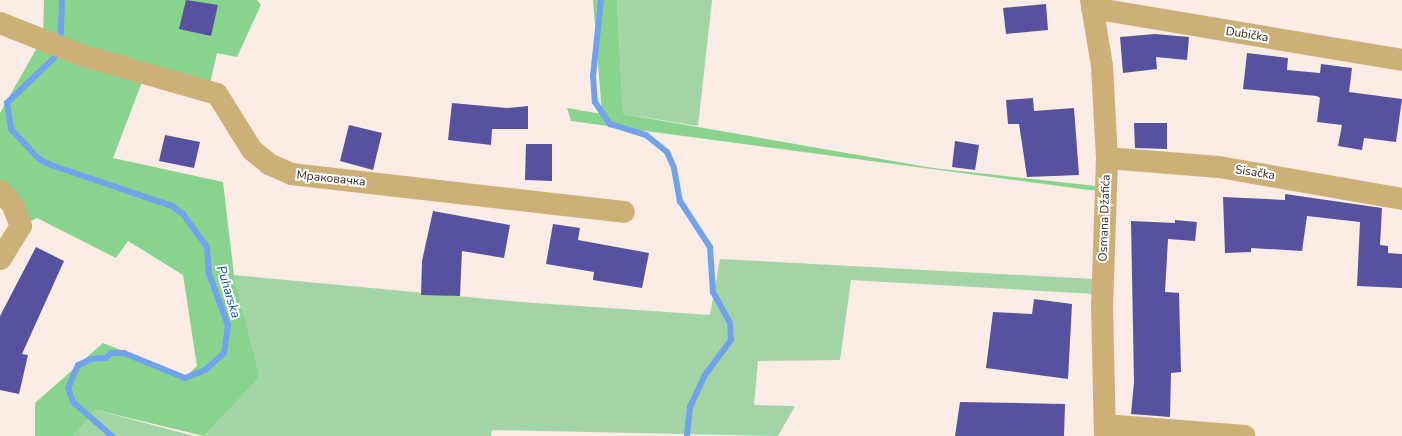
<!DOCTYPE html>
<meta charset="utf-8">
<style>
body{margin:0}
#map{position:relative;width:1402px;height:436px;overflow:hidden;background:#fbece6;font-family:"Nunito Sans",sans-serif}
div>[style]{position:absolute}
.green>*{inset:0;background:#a2d4a5}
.forest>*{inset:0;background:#88d48f}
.stream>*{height:6px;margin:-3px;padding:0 3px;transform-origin:3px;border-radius:3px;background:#71a3ed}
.building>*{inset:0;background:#5752a0}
.street>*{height:22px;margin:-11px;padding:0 11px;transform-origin:11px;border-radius:11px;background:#ccb077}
span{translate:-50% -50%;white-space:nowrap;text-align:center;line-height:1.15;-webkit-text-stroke:4px #fff;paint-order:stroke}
.street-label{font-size:12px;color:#352722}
.water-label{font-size:13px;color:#1552a9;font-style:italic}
</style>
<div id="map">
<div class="green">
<i style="clip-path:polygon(617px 0,712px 0,698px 126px,623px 114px)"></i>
<i style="clip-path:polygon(720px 259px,1095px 279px,1095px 294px,851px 280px,840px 360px,758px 361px,754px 405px,795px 406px,778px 436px,492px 430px,491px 436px,204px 436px,260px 377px,234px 275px,521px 302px,710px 315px)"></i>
<i style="clip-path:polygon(96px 410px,194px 436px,73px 436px)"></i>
</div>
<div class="forest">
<i style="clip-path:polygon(44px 0,257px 0,261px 5px,237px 57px,217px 53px,207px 96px,142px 82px,113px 158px,223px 182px,234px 275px,260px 377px,204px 436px,96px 410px,73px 436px,35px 436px,35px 403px,103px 343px,186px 376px,197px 366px,183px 275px,128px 241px,116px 258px,37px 218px,27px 223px,0 181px,0 113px,43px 37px)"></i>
<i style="clip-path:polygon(593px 0,617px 0,623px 114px,933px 168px,1096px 186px,1097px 191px,571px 121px,567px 108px,602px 114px)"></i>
</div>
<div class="stream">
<i style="left:62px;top:0;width:32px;rotate:92deg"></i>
<i style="left:61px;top:32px;width:27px;rotate:105deg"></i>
<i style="left:54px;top:58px;width:65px;rotate:136.2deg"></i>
<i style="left:7px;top:103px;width:26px;rotate:81deg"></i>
<i style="left:11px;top:129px;width:41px;rotate:47deg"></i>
<i style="left:39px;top:159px;width:13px;rotate:27deg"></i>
<i style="left:51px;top:165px;width:128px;rotate:18.7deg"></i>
<i style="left:172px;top:206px;width:14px;rotate:36deg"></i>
<i style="left:183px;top:214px;width:41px;rotate:54deg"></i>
<i style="left:207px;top:247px;width:27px;rotate:86deg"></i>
<i style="left:209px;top:274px;width:54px;rotate:69.6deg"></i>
<i style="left:228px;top:325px;width:28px;rotate:98deg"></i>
<i style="left:224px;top:353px;width:25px;rotate:138deg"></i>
<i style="left:205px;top:370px;width:22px;rotate:158deg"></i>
<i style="left:185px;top:378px;width:66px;rotate:-157.7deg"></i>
<i style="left:124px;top:353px;width:13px;rotate:180deg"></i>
<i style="left:111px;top:353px;width:7px;rotate:135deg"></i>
<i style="left:106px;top:358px;width:15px;rotate:176deg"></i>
<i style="left:91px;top:359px;width:14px;rotate:155deg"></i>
<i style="left:78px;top:365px;width:25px;rotate:113deg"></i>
<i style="left:68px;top:388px;width:15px;rotate:70deg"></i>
<i style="left:73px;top:402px;width:52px;rotate:41.1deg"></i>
<i style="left:601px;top:0;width:76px;rotate:96deg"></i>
<i style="left:593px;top:76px;width:26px;rotate:86deg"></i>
<i style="left:595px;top:102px;width:27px;rotate:56deg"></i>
<i style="left:610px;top:124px;width:38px;rotate:17deg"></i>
<i style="left:646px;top:135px;width:27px;rotate:39deg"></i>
<i style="left:667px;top:152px;width:17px;rotate:66deg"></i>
<i style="left:674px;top:168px;width:34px;rotate:80deg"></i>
<i style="left:680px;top:201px;width:55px;rotate:56.9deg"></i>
<i style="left:710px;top:247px;width:45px;rotate:86.2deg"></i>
<i style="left:713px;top:292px;width:35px;rotate:61deg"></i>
<i style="left:730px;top:323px;width:17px;rotate:87deg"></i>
<i style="left:731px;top:340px;width:44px;rotate:126.6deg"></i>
<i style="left:705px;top:375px;width:35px;rotate:115deg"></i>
<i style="left:690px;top:407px;width:29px;rotate:96deg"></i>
</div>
<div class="building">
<i style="clip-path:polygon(186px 0,218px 5px,211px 36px,179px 29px)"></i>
<i style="clip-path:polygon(1046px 4px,1048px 30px,1006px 34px,1003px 8px)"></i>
<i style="clip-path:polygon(1155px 34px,1189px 37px,1187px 60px,1156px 57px,1157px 69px,1123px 73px,1120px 37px)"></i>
<i style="clip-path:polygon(1247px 53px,1288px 58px,1287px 70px,1320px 73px,1321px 64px,1352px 68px,1349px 92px,1402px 99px,1396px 142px,1364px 138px,1362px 150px,1338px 146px,1342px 125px,1317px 122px,1320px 98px,1317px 96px,1243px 89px)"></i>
<i style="clip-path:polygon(1033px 98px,1034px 111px,1074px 108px,1079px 175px,1027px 177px,1019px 124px,1008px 124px,1006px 100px)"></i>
<i style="clip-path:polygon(452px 103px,507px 108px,528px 106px,528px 129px,492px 129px,491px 145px,448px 140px)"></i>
<i style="clip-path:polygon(1134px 123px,1167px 123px,1167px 149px,1135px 148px)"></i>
<i style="clip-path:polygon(349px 125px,382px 133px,373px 170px,340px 161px)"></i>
<i style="clip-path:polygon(165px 135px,200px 142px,194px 168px,159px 161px)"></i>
<i style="clip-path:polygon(955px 141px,979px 145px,975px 170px,952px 167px)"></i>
<i style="clip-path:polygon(526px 144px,552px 144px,552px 181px,525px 180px)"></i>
<i style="clip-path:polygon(1285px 194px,1382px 208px,1380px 245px,1388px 246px,1388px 253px,1402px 254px,1402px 288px,1357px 286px,1360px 222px,1307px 216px,1302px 251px,1251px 248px,1251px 252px,1225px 253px,1223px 197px,1285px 200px)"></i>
<i style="clip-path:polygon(433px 211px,510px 225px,504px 258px,462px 251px,460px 296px,421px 295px,422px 261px)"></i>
<i style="clip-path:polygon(1175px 220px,1197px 222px,1195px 241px,1168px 239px,1165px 292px,1179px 293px,1181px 372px,1171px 373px,1170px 417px,1131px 414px,1134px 382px,1131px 221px,1175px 223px)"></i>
<i style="clip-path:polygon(553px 224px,580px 228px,578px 240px,649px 253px,642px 288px,593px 280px,594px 272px,546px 264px)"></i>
<i style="clip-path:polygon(36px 247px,64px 261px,22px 354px,28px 355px,19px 394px,0 390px,0 316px)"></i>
<i style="clip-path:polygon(1034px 299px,1072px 304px,1068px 379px,986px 368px,993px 312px,1032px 314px)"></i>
<i style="clip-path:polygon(960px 402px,1065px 404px,1064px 436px,955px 436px)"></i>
</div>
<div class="street">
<i style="left:1091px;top:0;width:67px;rotate:80.5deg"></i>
<i style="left:1102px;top:66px;width:92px;rotate:86.9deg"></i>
<i style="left:1107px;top:158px;width:147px;rotate:91.9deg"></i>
<i style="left:1102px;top:305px;width:131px;rotate:88.7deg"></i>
<i style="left:1092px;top:8px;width:314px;rotate:9.5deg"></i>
<i style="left:0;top:23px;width:87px;rotate:21.6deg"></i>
<i style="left:81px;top:55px;width:141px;rotate:16deg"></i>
<i style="left:217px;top:94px;width:66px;rotate:58deg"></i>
<i style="left:252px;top:150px;width:22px;rotate:39deg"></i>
<i style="left:269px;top:164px;width:24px;rotate:24deg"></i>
<i style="left:291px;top:174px;width:335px;rotate:6.5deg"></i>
<i style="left:1107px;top:158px;width:112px;rotate:4.6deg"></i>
<i style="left:1219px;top:167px;width:186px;rotate:9.9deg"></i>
<i style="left:0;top:191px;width:18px;rotate:47deg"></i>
<i style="left:12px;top:204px;width:24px;rotate:68deg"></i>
<i style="left:21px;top:226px;width:39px;rotate:122deg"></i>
<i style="left:1105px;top:425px;width:140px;rotate:4.5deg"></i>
</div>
<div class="street-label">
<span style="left:1247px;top:35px;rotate:9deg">Dubička</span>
<span style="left:1255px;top:173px;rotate:9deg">Sisačka</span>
<span style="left:331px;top:179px;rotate:6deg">Мраковачка</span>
<span style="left:1105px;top:218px;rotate:-88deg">Osmana Džafića</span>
</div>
<div class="water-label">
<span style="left:228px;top:292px;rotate:73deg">Puharska</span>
</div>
</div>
